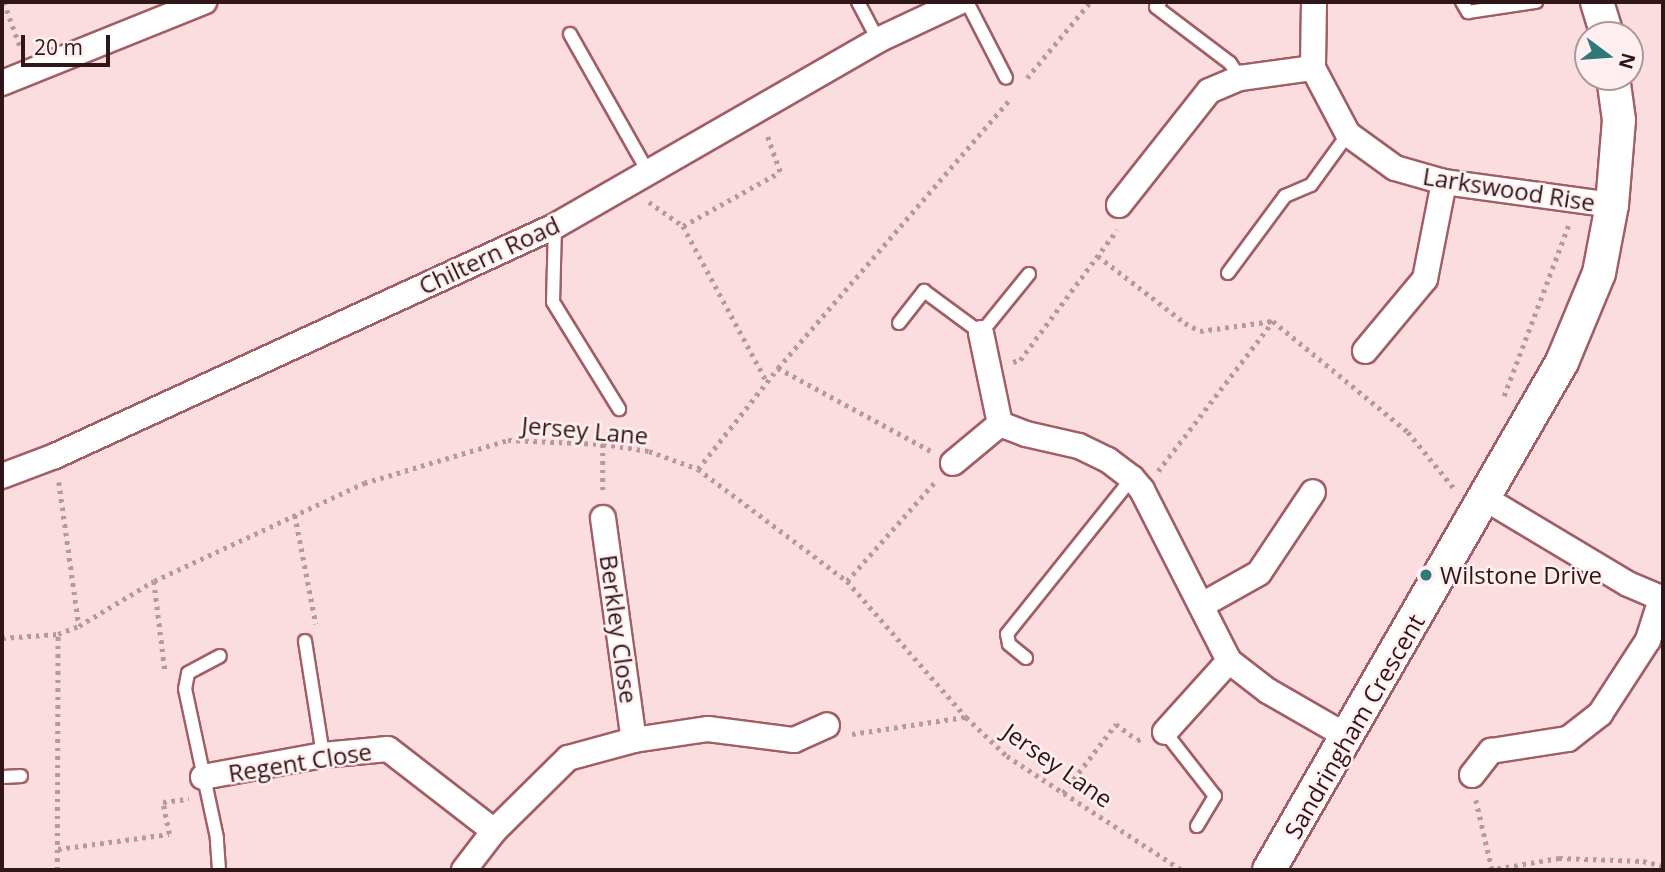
<!DOCTYPE html>
<style>
body{margin:0}
#map{position:relative;width:1665px;height:872px;overflow:hidden;background:#fcdddf;font-family:"Open Sans",sans-serif}
div>[style]{position:absolute}
.path>*{height:4.5px;margin-top:-2.25px;transform-origin:0;background:repeating-linear-gradient(90deg,#b6999b 0 3.5px,transparent 0 8.5px)}
.roads{filter:drop-shadow(2px 0 #a05f65) drop-shadow(-2px 0 #a05f65) drop-shadow(0 2px #a05f65) drop-shadow(0 -2px #a05f65)}
.service>*{height:12px;margin:-6px;padding:0 6px;transform-origin:6px;border-radius:6px;background:#fff}
.minor>*{height:24px;margin:-12px;padding:0 12px;transform-origin:12px;border-radius:12px;background:#fff}
.tertiary>*{height:32px;margin:-16px;padding:0 16px;transform-origin:16px;border-radius:16px;background:#fff}
.dots>*{width:19px;height:19px;translate:-50% -50%;box-sizing:border-box;border:4px solid #ffeff0;border-radius:50%}
span{translate:-50% -50%;white-space:nowrap;text-align:center;line-height:1.15;-webkit-text-stroke:5px #ffeff0;paint-order:stroke}
.street-label{font-size:24px;color:#301619}
.poi-label{font-size:24px;color:#301619}
.left{translate:0 -50%;text-align:left}
.frame{position:absolute;inset:0;border:4px solid #301619;pointer-events:none}
.north{position:absolute;left:1574px;top:21px;width:70px;height:70px;box-sizing:border-box;background:#ffeff0;border:2px solid #ac989a;border-radius:50%;rotate:106deg;font-size:19px;font-weight:700;line-height:28px;text-align:center;color:#301619}
.north::after{content:'';display:block;margin:auto;width:24px;height:32px;background:#307979;clip-path:polygon(50% 0,100% 100%,50% 72%,0 100%)}
.scale{position:absolute;left:21px;top:35px;width:89px;height:32px;box-sizing:border-box;border:4px solid #301619;border-top:0;padding-left:9px;font-size:21px;line-height:24px;white-space:nowrap;color:#301619;-webkit-text-stroke:5px #ffeff0;paint-order:stroke}
</style>
<div id="map">
<div class="path">
<i style="left:4px;top:2px;width:50px;rotate:70.1deg"></i>
<i style="left:1581px;top:53px;width:19px;rotate:84deg"></i>
<i style="left:1027px;top:78px;width:99px;rotate:-50.3deg"></i>
<i style="left:649px;top:202px;width:42px;rotate:35.2deg"></i>
<i style="left:683px;top:226px;width:111px;rotate:-29.1deg"></i>
<i style="left:780px;top:172px;width:41px;rotate:-109.7deg"></i>
<i style="left:683px;top:226px;width:177px;rotate:61.7deg"></i>
<i style="left:1098px;top:256px;width:110px;rotate:37.6deg"></i>
<i style="left:1185px;top:323px;width:17px;rotate:28deg"></i>
<i style="left:1200px;top:331px;width:74px;rotate:-7.8deg"></i>
<i style="left:1013px;top:362px;width:7px;rotate:-16deg"></i>
<i style="left:1020px;top:360px;width:162px;rotate:-53.3deg"></i>
<i style="left:778px;top:368px;width:174px;rotate:28.5deg"></i>
<i style="left:1504px;top:396px;width:184px;rotate:-69.3deg"></i>
<i style="left:603px;top:444px;width:48px;rotate:90deg"></i>
<i style="left:698px;top:469px;width:129px;rotate:-51.6deg"></i>
<i style="left:778px;top:368px;width:357px;rotate:-49.2deg"></i>
<i style="left:1158px;top:471px;width:189px;rotate:-52.5deg"></i>
<i style="left:1273px;top:321px;width:175px;rotate:39.4deg"></i>
<i style="left:1408px;top:432px;width:72px;rotate:50.6deg"></i>
<i style="left:59px;top:482px;width:145px;rotate:82.1deg"></i>
<i style="left:295px;top:515px;width:111px;rotate:79.1deg"></i>
<i style="left:154px;top:581px;width:90px;rotate:83deg"></i>
<i style="left:847px;top:581px;width:132px;rotate:-48.4deg"></i>
<i style="left:2px;top:638px;width:56px;rotate:-4.1deg"></i>
<i style="left:58px;top:634px;width:22px;rotate:-21deg"></i>
<i style="left:79px;top:626px;width:87px;rotate:-31deg"></i>
<i style="left:154px;top:581px;width:232px;rotate:-25deg"></i>
<i style="left:364px;top:483px;width:150px;rotate:-16.6deg"></i>
<i style="left:508px;top:440px;width:95px;rotate:2.4deg"></i>
<i style="left:603px;top:444px;width:47px;rotate:8.7deg"></i>
<i style="left:649px;top:451px;width:52px;rotate:20.2deg"></i>
<i style="left:698px;top:469px;width:186px;rotate:36.9deg"></i>
<i style="left:847px;top:581px;width:181px;rotate:48.8deg"></i>
<i style="left:966px;top:717px;width:57px;rotate:43.6deg"></i>
<i style="left:1007px;top:756px;width:209px;rotate:33.1deg"></i>
<i style="left:852px;top:734px;width:114px;rotate:-8.6deg"></i>
<i style="left:1063px;top:793px;width:87px;rotate:-52.5deg"></i>
<i style="left:1116px;top:724px;width:26px;rotate:37deg"></i>
<i style="left:1137px;top:740px;width:5px;rotate:-11deg"></i>
<i style="left:1476px;top:800px;width:71px;rotate:76.9deg"></i>
<i style="left:58px;top:849px;width:112px;rotate:-7.7deg"></i>
<i style="left:169px;top:834px;width:33px;rotate:-101deg"></i>
<i style="left:163px;top:802px;width:26px;rotate:-7deg"></i>
<i style="left:57px;top:870px;width:236px;rotate:-89.8deg"></i>
<i style="left:1489px;top:870px;width:71px;rotate:-9.7deg"></i>
<i style="left:1559px;top:858px;width:84px;rotate:2deg"></i>
<i style="left:1643px;top:861px;width:21px;rotate:14deg"></i>
</div>
<div class="roads">
<div class="service">
<i style="left:858px;top:2px;width:43px;rotate:62.2deg"></i>
<i style="left:967px;top:2px;width:85px;rotate:62.8deg"></i>
<i style="left:1160px;top:2px;width:6px;rotate:129deg"></i>
<i style="left:1156px;top:7px;width:93px;rotate:37.1deg"></i>
<i style="left:1230px;top:63px;width:18px;rotate:56deg"></i>
<i style="left:1462px;top:2px;width:12px;rotate:59deg"></i>
<i style="left:1468px;top:12px;width:69px;rotate:-8.4deg"></i>
<i style="left:570px;top:34px;width:159px;rotate:60.5deg"></i>
<i style="left:555px;top:226px;width:76px;rotate:91.5deg"></i>
<i style="left:553px;top:302px;width:126px;rotate:58.3deg"></i>
<i style="left:1228px;top:273px;width:96px;rotate:-53.5deg"></i>
<i style="left:1285px;top:196px;width:28px;rotate:-23deg"></i>
<i style="left:1311px;top:185px;width:63px;rotate:-54deg"></i>
<i style="left:899px;top:323px;width:41px;rotate:-52deg"></i>
<i style="left:924px;top:291px;width:71px;rotate:36.4deg"></i>
<i style="left:981px;top:333px;width:76px;rotate:-50.9deg"></i>
<i style="left:305px;top:641px;width:115px;rotate:81deg"></i>
<i style="left:1026px;top:658px;width:22px;rotate:-141deg"></i>
<i style="left:1009px;top:644px;width:10px;rotate:-101deg"></i>
<i style="left:1007px;top:634px;width:200px;rotate:-51.3deg"></i>
<i style="left:1165px;top:732px;width:81px;rotate:52deg"></i>
<i style="left:1215px;top:796px;width:35px;rotate:121deg"></i>
<i style="left:2px;top:777px;width:19px;rotate:-3deg"></i>
<i style="left:219px;top:870px;width:32px;rotate:-94deg"></i>
<i style="left:217px;top:838px;width:152px;rotate:-102.1deg"></i>
<i style="left:185px;top:689px;width:16px;rotate:-79deg"></i>
<i style="left:188px;top:673px;width:36px;rotate:-28deg"></i>
</div>
<div class="minor">
<i style="left:1314px;top:2px;width:66px;rotate:90.9deg"></i>
<i style="left:1313px;top:68px;width:75px;rotate:62.1deg"></i>
<i style="left:1348px;top:134px;width:58px;rotate:35.9deg"></i>
<i style="left:1395px;top:168px;width:51px;rotate:15.9deg"></i>
<i style="left:1444px;top:182px;width:170px;rotate:7.8deg"></i>
<i style="left:2px;top:83px;width:218px;rotate:-21.9deg"></i>
<i style="left:1119px;top:205px;width:145px;rotate:-51.7deg"></i>
<i style="left:1209px;top:91px;width:34px;rotate:-23deg"></i>
<i style="left:1240px;top:78px;width:74px;rotate:-7.8deg"></i>
<i style="left:981px;top:333px;width:93px;rotate:78.2deg"></i>
<i style="left:1365px;top:351px;width:94px;rotate:-50.2deg"></i>
<i style="left:1425px;top:279px;width:99px;rotate:-78.9deg"></i>
<i style="left:953px;top:463px;width:61px;rotate:-39.7deg"></i>
<i style="left:1000px;top:424px;width:28px;rotate:21deg"></i>
<i style="left:1026px;top:434px;width:54px;rotate:12.8deg"></i>
<i style="left:1079px;top:446px;width:32px;rotate:26deg"></i>
<i style="left:1108px;top:460px;width:30px;rotate:37deg"></i>
<i style="left:1132px;top:478px;width:16px;rotate:50deg"></i>
<i style="left:1142px;top:490px;width:192px;rotate:63deg"></i>
<i style="left:1229px;top:661px;width:49px;rotate:37.6deg"></i>
<i style="left:1268px;top:691px;width:92px;rotate:29.9deg"></i>
<i style="left:2px;top:476px;width:57px;rotate:-20.7deg"></i>
<i style="left:55px;top:456px;width:550px;rotate:-24.7deg"></i>
<i style="left:555px;top:226px;width:373px;rotate:-29.9deg"></i>
<i style="left:878px;top:40px;width:89px;rotate:-25.1deg"></i>
<i style="left:1486px;top:499px;width:165px;rotate:30.9deg"></i>
<i style="left:1628px;top:584px;width:38px;rotate:23deg"></i>
<i style="left:603px;top:518px;width:224px;rotate:82.1deg"></i>
<i style="left:1202px;top:605px;width:65px;rotate:-29.3deg"></i>
<i style="left:1259px;top:573px;width:97px;rotate:-56.3deg"></i>
<i style="left:1165px;top:732px;width:96px;rotate:-48deg"></i>
<i style="left:1472px;top:775px;width:31px;rotate:-52deg"></i>
<i style="left:1491px;top:751px;width:78px;rotate:-8.9deg"></i>
<i style="left:1568px;top:739px;width:41px;rotate:-38deg"></i>
<i style="left:1600px;top:714px;width:88px;rotate:-57deg"></i>
<i style="left:1648px;top:640px;width:43px;rotate:-72.4deg"></i>
<i style="left:203px;top:777px;width:122px;rotate:-10.4deg"></i>
<i style="left:323px;top:755px;width:65px;rotate:-5.3deg"></i>
<i style="left:388px;top:749px;width:134px;rotate:37.7deg"></i>
<i style="left:464px;top:870px;width:49px;rotate:-52.4deg"></i>
<i style="left:494px;top:831px;width:104px;rotate:-44.6deg"></i>
<i style="left:568px;top:758px;width:68px;rotate:-15.3deg"></i>
<i style="left:634px;top:740px;width:75px;rotate:-8.5deg"></i>
<i style="left:708px;top:729px;width:87px;rotate:7.3deg"></i>
<i style="left:794px;top:740px;width:36px;rotate:-24deg"></i>
</div>
<div class="tertiary">
<i style="left:1597px;top:2px;width:34px;rotate:73deg"></i>
<i style="left:1269px;top:870px;width:586px;rotate:-60.02deg"></i>
<i style="left:1562px;top:362px;width:96px;rotate:-67.4deg"></i>
<i style="left:1599px;top:273px;width:69px;rotate:-79.2deg"></i>
<i style="left:1612px;top:205px;width:85px;rotate:-85.3deg"></i>
<i style="left:1619px;top:120px;width:43px;rotate:-97.9deg"></i>
</div>
</div>
<div class="dots">
<i style="left:1426px;top:575px;background:#307979"></i>
</div>
<div class="street-label">
<span style="left:1509px;top:189px;rotate:9deg">Larkswood Rise</span>
<span style="left:489px;top:255px;rotate:-25deg">Chiltern Road</span>
<span style="left:585px;top:430px;rotate:5deg">Jersey Lane</span>
<span style="left:619px;top:629px;rotate:82deg">Berkley Close</span>
<span style="left:1354px;top:726px;rotate:-60deg">Sandringham Crescent</span>
<span style="left:300px;top:762px;rotate:-9deg">Regent Close</span>
<span style="left:1058px;top:765px;rotate:35deg">Jersey Lane</span>
</div>
<div class="poi-label">
<span class="left" style="left:1440px;top:575px">Wilstone Drive</span>
</div>
<div class="frame"></div>
<div class="north">N</div>
<div class="scale">20 m</div>
</div>
